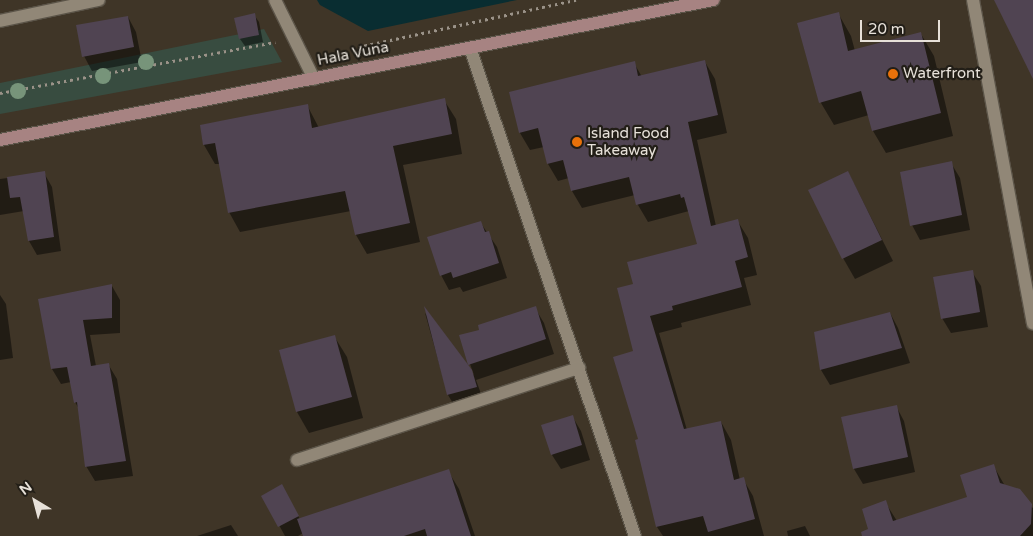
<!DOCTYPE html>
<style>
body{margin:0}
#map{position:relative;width:1033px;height:536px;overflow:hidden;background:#3f3527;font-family:"Varela Round",sans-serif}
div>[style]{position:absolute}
.green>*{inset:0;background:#384c40}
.water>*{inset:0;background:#092d31}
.shadow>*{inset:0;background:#0007}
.building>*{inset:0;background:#504452}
.path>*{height:3px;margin-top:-1.5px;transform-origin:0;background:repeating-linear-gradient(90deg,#9a9288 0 2.5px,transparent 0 6.5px)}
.roads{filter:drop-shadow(1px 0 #5b5448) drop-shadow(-1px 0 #5b5448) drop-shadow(0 1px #5b5448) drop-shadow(0 -1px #5b5448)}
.lane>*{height:12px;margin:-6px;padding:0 6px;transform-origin:6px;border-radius:6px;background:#918777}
.street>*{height:12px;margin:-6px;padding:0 6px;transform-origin:6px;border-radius:6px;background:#918777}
.secondary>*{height:12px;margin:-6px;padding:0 6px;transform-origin:6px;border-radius:6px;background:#a78382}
.trees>*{width:16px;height:16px;margin:-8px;border-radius:50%;background:#77947a}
.dots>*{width:14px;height:14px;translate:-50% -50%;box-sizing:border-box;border:2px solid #221e17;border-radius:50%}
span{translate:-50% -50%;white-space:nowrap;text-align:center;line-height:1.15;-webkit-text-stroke:4.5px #221e17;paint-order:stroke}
.street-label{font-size:15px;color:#e7e1d9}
.poi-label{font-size:15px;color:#e7e1d9}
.left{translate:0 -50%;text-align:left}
.north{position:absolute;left:10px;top:476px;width:50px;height:50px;-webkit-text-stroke:4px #221e17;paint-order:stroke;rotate:323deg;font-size:14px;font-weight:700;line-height:20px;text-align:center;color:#e7e1d9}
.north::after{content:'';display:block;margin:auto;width:18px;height:22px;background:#e7e1d9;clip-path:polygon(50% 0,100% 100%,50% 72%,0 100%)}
.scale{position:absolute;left:860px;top:20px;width:80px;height:22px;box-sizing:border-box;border:2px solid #e7e1d9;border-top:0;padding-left:6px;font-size:15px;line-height:18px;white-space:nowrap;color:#e7e1d9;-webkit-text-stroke:4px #221e17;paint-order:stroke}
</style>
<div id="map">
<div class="green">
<i style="clip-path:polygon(264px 29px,282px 62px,0 114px,0 83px)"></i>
</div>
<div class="water">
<i style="clip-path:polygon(317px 0,517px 0,368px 31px,320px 5px)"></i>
</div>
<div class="shadow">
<i style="clip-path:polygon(838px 13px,851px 36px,855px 51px,921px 34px,934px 56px,953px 136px,886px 153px,873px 131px,869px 115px,834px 125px,821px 103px)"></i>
<i style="clip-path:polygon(254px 15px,259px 22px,263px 42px,245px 46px,240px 39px)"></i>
<i style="clip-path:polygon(128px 17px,136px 32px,142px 62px,92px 71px,84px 56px)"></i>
<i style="clip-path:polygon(705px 62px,715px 79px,727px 133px,697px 140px,716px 226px,737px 220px,748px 238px,757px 275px,744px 278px,751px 305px,681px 323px,682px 327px,659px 333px,687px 430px,721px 422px,731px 440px,740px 480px,743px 479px,753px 496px,764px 536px,663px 536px,657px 527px,639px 440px,634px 284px,698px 245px,689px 211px,648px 222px,638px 205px,635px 195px,582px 208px,572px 191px,569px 178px,558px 181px,548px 164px,544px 147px,530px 150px,520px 133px,511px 93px,634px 63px,642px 77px)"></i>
<i style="clip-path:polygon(444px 100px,456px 119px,462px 154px,403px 165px,420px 242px,367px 254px,356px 235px,351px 211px,240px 232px,229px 212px,220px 164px,215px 164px,204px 145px,201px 126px,307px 105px,319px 128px)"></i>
<i style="clip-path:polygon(951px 163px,960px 178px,970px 230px,920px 240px,912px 225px)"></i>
<i style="clip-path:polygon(848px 172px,893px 261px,855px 279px,843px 258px)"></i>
<i style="clip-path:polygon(44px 173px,52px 187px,61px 251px,37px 255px,29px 241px,24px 211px,0 215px,0 179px)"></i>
<i style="clip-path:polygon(480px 222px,497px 247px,507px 278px,463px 292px,460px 287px,449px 290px,441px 275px)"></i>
<i style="clip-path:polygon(972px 272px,981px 286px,988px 327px,951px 333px,942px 318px)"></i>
<i style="clip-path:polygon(112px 286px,120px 300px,120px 333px,90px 335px,96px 366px,108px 364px,117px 379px,133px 476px,95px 481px,86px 466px,79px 409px,75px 402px,71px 382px,61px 384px,52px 369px,40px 300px)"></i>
<i style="clip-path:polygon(0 295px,6px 304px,13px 358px,0 360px)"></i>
<i style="clip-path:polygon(535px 308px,544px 323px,554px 354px,476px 380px,484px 402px,457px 410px,448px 395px,425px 313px,474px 375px,470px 364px,481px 330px)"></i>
<i style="clip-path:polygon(890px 313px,898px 328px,910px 363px,830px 385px,821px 370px,815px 333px)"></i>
<i style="clip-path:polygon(334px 336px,347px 357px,363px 418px,309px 433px,297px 412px)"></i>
<i style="clip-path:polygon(896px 406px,904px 421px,915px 472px,863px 484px,854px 469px,843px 418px)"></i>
<i style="clip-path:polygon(572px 416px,581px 431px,590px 460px,561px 469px,552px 455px)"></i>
<i style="clip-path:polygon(993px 465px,1005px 486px,1033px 508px,1033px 536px,872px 536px,885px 502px,897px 521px,968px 498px)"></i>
<i style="clip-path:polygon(448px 471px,459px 489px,475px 536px,304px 536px,303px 533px,298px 536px,285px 536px,263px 496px,281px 486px,300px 519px)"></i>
<i style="clip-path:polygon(231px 525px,238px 536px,197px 536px)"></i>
<i style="clip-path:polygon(805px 526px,810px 536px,788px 536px,787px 531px)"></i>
</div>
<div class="building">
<i style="clip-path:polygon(994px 0,1033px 0,1033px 79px)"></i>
<i style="clip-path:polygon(839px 12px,848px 51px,921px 32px,941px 113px,872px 131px,861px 91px,819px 103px,797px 23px)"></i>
<i style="clip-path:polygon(255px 13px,259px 35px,239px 39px,234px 18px)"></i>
<i style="clip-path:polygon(128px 16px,134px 47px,82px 57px,76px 25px)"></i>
<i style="clip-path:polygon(705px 60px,718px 115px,688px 122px,711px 226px,738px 219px,748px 257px,735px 261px,742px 287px,672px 306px,673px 310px,650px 316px,684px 429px,721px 421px,734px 480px,744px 477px,755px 519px,708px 532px,703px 516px,656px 527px,635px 440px,638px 439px,613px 357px,633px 351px,617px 288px,633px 284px,627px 262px,697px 244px,684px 197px,681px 198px,680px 194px,636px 205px,629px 177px,571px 191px,563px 160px,547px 164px,538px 128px,519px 133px,509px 92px,635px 61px,638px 76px)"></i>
<i style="clip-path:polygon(445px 98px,452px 134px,393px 146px,410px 223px,355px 235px,345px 191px,228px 213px,215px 143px,203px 145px,200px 125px,225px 120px,308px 104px,312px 128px)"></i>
<i style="clip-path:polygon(952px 161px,962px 215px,910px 226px,900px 172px)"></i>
<i style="clip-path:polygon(45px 171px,54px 237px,28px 241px,20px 197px,10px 198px,7px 177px)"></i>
<i style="clip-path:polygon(848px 171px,882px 240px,842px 259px,808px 190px)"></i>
<i style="clip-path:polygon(481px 221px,485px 232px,489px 231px,499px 263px,453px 278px,451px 272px,440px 276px,427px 237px)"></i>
<i style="clip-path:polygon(973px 270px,980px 312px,941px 319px,933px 277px)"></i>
<i style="clip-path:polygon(112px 284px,112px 318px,83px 320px,91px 366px,109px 363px,126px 461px,85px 467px,77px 402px,74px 403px,67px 367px,51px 369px,38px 299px)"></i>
<i style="clip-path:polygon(424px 306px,472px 370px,477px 387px,447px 395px)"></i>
<i style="clip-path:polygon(536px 306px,546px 339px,468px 365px,459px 335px,479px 330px,478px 325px)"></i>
<i style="clip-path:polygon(890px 312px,902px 348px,820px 370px,814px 332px)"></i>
<i style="clip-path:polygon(335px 335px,352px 397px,296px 412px,279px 350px)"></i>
<i style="clip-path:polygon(897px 405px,908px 457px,853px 469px,841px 417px)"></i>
<i style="clip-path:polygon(573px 415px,582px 445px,551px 455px,541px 425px)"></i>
<i style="clip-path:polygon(994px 464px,1000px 483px,1020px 489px,1032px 504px,1031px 524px,1020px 536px,862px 536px,861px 532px,868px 529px,862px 509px,886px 500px,893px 521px,967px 497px,960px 475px)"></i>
<i style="clip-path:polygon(449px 469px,471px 536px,427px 536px,425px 529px,404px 536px,303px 536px,297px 519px)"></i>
<i style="clip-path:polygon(282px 484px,299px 516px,278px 527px,261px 496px)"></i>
</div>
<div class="path">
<i style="left:358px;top:47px;width:223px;rotate:-12.2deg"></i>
<i style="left:0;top:93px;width:280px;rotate:-10.5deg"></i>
</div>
<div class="roads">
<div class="lane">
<i style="left:275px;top:0;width:88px;rotate:63.7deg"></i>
<i style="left:0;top:21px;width:101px;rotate:-12deg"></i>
</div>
<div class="street">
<i style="left:973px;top:0;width:329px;rotate:79.5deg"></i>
<i style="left:470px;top:48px;width:515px;rotate:71.32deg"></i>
<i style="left:297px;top:460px;width:297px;rotate:-18.1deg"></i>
</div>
<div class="secondary">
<i style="left:0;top:140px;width:727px;rotate:-11.11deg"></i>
</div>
</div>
<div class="trees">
<i style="left:146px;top:62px"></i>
<i style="left:103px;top:76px"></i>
<i style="left:18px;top:91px"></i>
</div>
<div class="dots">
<i style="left:893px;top:74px;background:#e8710a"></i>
<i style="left:577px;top:142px;background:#e8710a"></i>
</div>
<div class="street-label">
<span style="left:353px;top:54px;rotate:-11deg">Hala Vuna</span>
</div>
<div class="poi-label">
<span class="left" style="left:903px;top:74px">Waterfront</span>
<span class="left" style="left:587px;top:142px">Island Food<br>Takeaway</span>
</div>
<div class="north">N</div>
<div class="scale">20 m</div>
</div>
